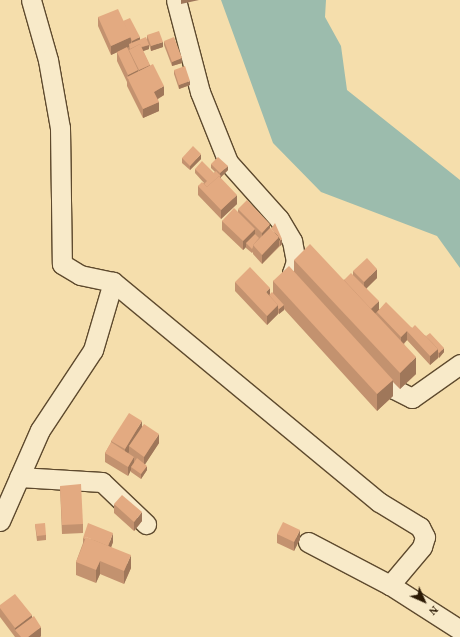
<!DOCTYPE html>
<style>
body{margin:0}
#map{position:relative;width:460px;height:637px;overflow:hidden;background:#f5deac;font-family:Vollkorn,serif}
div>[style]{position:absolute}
.water>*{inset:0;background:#9cbcad}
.roads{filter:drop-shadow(1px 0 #5e4a2e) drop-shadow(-1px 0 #5e4a2e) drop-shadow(0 1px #5e4a2e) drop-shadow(0 -1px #5e4a2e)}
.minor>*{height:19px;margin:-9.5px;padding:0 9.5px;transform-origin:9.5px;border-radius:9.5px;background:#f8eac9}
.wall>*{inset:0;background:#c3926f}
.shaded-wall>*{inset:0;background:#9f775a}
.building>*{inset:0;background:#e3aa81}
span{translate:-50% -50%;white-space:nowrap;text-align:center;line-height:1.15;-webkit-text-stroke:3px #f8eac9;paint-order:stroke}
.north{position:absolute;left:404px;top:581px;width:40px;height:40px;-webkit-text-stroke:3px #f8eac9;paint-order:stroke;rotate:135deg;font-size:11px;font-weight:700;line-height:16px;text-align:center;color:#2b1904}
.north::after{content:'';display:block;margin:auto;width:14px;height:18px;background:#2b1904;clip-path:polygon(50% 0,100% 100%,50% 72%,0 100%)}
</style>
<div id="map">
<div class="water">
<i style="clip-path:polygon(221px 0,326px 0,325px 17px,341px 46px,347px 90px,460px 180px,460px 268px,437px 236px,321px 192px,273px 143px)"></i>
</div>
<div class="roads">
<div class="minor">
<i style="left:31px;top:0;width:62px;rotate:74.2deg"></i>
<i style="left:48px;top:60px;width:69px;rotate:80deg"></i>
<i style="left:60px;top:128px;width:136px;rotate:89.2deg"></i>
<i style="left:62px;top:264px;width:21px;rotate:31deg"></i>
<i style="left:80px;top:275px;width:34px;rotate:12deg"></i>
<i style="left:113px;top:282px;width:345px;rotate:39.6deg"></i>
<i style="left:379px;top:502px;width:48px;rotate:31.4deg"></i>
<i style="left:420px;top:527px;width:11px;rotate:63deg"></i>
<i style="left:425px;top:537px;width:10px;rotate:107deg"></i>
<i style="left:422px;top:547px;width:50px;rotate:130.1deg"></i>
<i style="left:176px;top:0;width:95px;rotate:75.4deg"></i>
<i style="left:200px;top:92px;width:75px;rotate:68.2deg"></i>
<i style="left:228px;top:162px;width:76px;rotate:48.2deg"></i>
<i style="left:279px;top:219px;width:26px;rotate:59deg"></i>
<i style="left:292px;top:241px;width:20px;rotate:79deg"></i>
<i style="left:296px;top:261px;width:13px;rotate:108deg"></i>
<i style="left:292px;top:273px;width:11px;rotate:68deg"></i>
<i style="left:296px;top:283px;width:13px;rotate:48deg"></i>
<i style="left:376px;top:369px;width:27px;rotate:48deg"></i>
<i style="left:394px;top:389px;width:20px;rotate:27deg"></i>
<i style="left:412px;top:398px;width:59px;rotate:-35.3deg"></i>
<i style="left:19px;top:477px;width:83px;rotate:3.4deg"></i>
<i style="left:102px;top:482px;width:61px;rotate:43.7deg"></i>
<i style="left:0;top:521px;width:99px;rotate:-66.3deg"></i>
<i style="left:40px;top:430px;width:96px;rotate:-56.5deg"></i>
<i style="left:93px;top:350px;width:71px;rotate:-73.6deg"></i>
<i style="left:308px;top:542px;width:93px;rotate:27.7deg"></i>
<i style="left:390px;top:585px;width:83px;rotate:32.7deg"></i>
</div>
</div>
<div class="wall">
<i style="clip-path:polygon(98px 17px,123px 21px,140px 40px,147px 39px,147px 35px,163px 47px,151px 51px,149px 45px,149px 49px,143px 51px,164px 95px,158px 99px,159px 111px,143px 118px,127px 86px,127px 82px,117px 61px,117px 52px,111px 55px,98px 26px)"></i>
<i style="clip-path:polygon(164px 41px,182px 63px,172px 66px,164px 45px)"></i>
<i style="clip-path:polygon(174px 70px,190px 85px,179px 89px,174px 74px)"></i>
<i style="clip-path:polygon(182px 158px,201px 159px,190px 170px,182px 163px)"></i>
<i style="clip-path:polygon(211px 164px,228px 170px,221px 177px,221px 179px,237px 204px,221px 219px,198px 195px,198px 186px,204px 183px,195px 173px,195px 169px,214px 173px,215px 172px,211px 168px)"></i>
<i style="clip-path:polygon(238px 209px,270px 228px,282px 244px,262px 264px,253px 254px,253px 252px,252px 253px,246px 248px,246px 247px,243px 250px,222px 230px,222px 221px,238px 212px)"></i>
<i style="clip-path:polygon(294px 260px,344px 280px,353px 275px,353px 271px,377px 278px,366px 288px,379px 309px,426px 336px,444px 352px,439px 358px,438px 357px,438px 358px,430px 365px,407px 340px,404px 344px,416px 374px,400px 389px,393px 382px,393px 396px,377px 411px,284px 309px,284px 310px,279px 314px,278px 313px,278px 314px,267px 325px,235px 291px,235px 282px,270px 294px,273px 294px,273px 281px,294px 271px)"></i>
<i style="clip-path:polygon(142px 426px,159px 443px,145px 464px,147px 470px,141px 479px,131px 472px,131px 470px,128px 476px,105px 462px,105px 453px,111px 443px,111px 441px)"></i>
<i style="clip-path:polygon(60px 486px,83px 524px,83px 533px,62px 534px)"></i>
<i style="clip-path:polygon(114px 504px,142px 521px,134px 531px,114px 513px)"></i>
<i style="clip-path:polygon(35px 524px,46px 535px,46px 540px,37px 541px)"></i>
<i style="clip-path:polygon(277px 534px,300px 539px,294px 551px,277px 543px)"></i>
<i style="clip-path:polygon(83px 538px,113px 542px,111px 547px,131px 568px,124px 584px,100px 574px,96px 583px,76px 575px,76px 562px,83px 543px)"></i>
<i style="clip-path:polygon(0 605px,32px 617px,41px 636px,40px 637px,15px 637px,0 617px)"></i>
</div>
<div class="shaded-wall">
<i style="clip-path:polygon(181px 0,199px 0,181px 4px)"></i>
<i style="clip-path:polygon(131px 37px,131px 46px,129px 44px,129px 47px,111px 55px,111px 46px)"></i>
<i style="clip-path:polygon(140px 37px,140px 42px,132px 46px,132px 41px)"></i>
<i style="clip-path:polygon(163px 42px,163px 47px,151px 51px,151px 46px)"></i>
<i style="clip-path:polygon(149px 45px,149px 49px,132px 55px,131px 51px)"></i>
<i style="clip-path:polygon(182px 58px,182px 63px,172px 66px,172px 62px)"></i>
<i style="clip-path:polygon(150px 65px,150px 74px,139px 79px,139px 70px)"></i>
<i style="clip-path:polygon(138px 70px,138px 79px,128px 80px,128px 75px)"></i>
<i style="clip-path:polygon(190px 81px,190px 85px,179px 89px,179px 85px)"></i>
<i style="clip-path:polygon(164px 86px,164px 95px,154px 101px,154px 92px)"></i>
<i style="clip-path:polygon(159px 102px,159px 111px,143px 118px,143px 109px)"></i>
<i style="clip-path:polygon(201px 154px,201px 159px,190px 170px,190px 166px)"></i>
<i style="clip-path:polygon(228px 166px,228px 170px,221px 177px,221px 181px,220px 177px,220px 173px)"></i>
<i style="clip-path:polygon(237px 195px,237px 204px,221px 219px,221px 210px)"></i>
<i style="clip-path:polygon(270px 224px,270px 233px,262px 242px,262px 233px)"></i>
<i style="clip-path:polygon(255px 229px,255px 238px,246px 243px,246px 247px,243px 250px,243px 241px)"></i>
<i style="clip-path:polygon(279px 237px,279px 246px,262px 264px,262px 255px)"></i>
<i style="clip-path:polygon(282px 239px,282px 244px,280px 246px,280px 241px)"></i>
<i style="clip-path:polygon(377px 269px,377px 278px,364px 291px,364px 282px)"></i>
<i style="clip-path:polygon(270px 288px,270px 297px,266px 292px)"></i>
<i style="clip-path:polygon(379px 301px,379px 310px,369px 319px,369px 310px)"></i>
<i style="clip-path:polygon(278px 305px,278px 314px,267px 325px,267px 316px)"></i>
<i style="clip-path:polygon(284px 305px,284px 310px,279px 314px,279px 309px)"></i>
<i style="clip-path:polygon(407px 331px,407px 340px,401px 346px,401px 337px)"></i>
<i style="clip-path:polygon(444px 348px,444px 352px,439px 358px,439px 353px)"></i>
<i style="clip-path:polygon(438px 349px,438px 358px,430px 365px,430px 356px)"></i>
<i style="clip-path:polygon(416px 357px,416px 374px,400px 389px,400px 373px)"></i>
<i style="clip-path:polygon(393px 380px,393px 396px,377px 411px,377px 394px)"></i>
<i style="clip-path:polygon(142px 421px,142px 430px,129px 446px,129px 452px,125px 458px,125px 449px)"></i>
<i style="clip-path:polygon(159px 434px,159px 443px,144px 466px,144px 457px)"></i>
<i style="clip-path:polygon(134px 457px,134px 465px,131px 467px,131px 470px,128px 476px,128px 467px)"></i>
<i style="clip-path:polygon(147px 466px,147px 470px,141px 479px,141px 474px)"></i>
<i style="clip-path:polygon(142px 512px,142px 521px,134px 531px,134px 522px)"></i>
<i style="clip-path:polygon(300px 530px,300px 539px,294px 551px,294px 542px)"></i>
<i style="clip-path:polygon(113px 533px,113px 542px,108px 556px,108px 547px)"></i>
<i style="clip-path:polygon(131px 555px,131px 568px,124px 584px,124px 571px)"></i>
<i style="clip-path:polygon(100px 561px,100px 574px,96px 583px,96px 570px)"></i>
<i style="clip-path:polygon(32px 615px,32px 624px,15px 630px,15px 637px,15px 628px)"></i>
<i style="clip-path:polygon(41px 627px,41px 636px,40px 637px,28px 637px)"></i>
</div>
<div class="building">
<i style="clip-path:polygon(118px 9px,131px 37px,111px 46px,98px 17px)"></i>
<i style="clip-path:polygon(130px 18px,140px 37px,132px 41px,123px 21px)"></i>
<i style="clip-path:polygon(159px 31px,163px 42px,151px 46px,147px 35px)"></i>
<i style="clip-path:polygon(146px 37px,149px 45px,141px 47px,140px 44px,130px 49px,129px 44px)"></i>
<i style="clip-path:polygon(174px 37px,182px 58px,172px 62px,164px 41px)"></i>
<i style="clip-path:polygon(140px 44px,150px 65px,139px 70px,129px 50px)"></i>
<i style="clip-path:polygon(127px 47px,138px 70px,128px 75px,117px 52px)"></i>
<i style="clip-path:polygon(153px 64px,164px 86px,154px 92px,159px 102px,143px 109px,127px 77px)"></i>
<i style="clip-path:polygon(185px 66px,190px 81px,179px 85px,174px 70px)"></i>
<i style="clip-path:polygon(193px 146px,201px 154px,190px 166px,182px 158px)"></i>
<i style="clip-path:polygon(218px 157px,228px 166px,220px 173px,211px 164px)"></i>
<i style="clip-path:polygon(202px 161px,214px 173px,216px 171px,221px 176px,220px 177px,219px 176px,207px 187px,204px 184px,207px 181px,195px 169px)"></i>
<i style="clip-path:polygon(219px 176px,237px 195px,221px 210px,198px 186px,202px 182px,207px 187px)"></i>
<i style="clip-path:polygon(247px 200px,270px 224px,262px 233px,238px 209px)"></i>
<i style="clip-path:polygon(234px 208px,255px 229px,243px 241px,222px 221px)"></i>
<i style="clip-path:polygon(275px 223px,282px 239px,280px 241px,279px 237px,271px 229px)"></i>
<i style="clip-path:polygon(270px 228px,279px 237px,262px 255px,253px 245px)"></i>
<i style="clip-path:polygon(255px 234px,259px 238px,253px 245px,253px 247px,252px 249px,246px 243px)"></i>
<i style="clip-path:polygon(310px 244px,416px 357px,400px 373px,294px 260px)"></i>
<i style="clip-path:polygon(367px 258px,377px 269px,364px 282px,353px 271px)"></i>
<i style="clip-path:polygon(289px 266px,393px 380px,377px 394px,273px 281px)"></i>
<i style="clip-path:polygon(250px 267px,270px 288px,266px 292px,278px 305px,267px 316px,235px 282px)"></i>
<i style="clip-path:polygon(351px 273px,379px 301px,371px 309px,344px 280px)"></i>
<i style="clip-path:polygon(272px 292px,284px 305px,279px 309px,278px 308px,278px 305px,269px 295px)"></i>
<i style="clip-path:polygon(386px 302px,412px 328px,415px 325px,438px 349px,430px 356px,407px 331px,401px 337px,377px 312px)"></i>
<i style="clip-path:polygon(430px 333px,444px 348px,439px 353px,438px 352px,438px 349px,426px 336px)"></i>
<i style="clip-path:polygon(129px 413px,142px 421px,125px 449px,111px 441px)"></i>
<i style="clip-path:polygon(144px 424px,159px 434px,144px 457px,129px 446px)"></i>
<i style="clip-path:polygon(111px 442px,134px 457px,128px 467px,105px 453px)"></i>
<i style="clip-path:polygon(137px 458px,147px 466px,141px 474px,131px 467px)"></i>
<i style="clip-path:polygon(81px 484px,83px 524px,62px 525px,60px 486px)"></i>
<i style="clip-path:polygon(122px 495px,142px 512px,134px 522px,114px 504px)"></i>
<i style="clip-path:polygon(283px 522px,300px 530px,294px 542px,277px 534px)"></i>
<i style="clip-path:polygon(45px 523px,46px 535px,37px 536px,35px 524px)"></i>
<i style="clip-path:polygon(88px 523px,113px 533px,108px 546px,86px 537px,85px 539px,83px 538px)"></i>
<i style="clip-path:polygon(86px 537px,131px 555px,124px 571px,100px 561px,96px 570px,76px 562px)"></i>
<i style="clip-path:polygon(15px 594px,32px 615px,15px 628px,0 608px,0 605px)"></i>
<i style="clip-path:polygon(34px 616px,41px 627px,28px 637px,21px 637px,15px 630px)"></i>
</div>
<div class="north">N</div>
</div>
